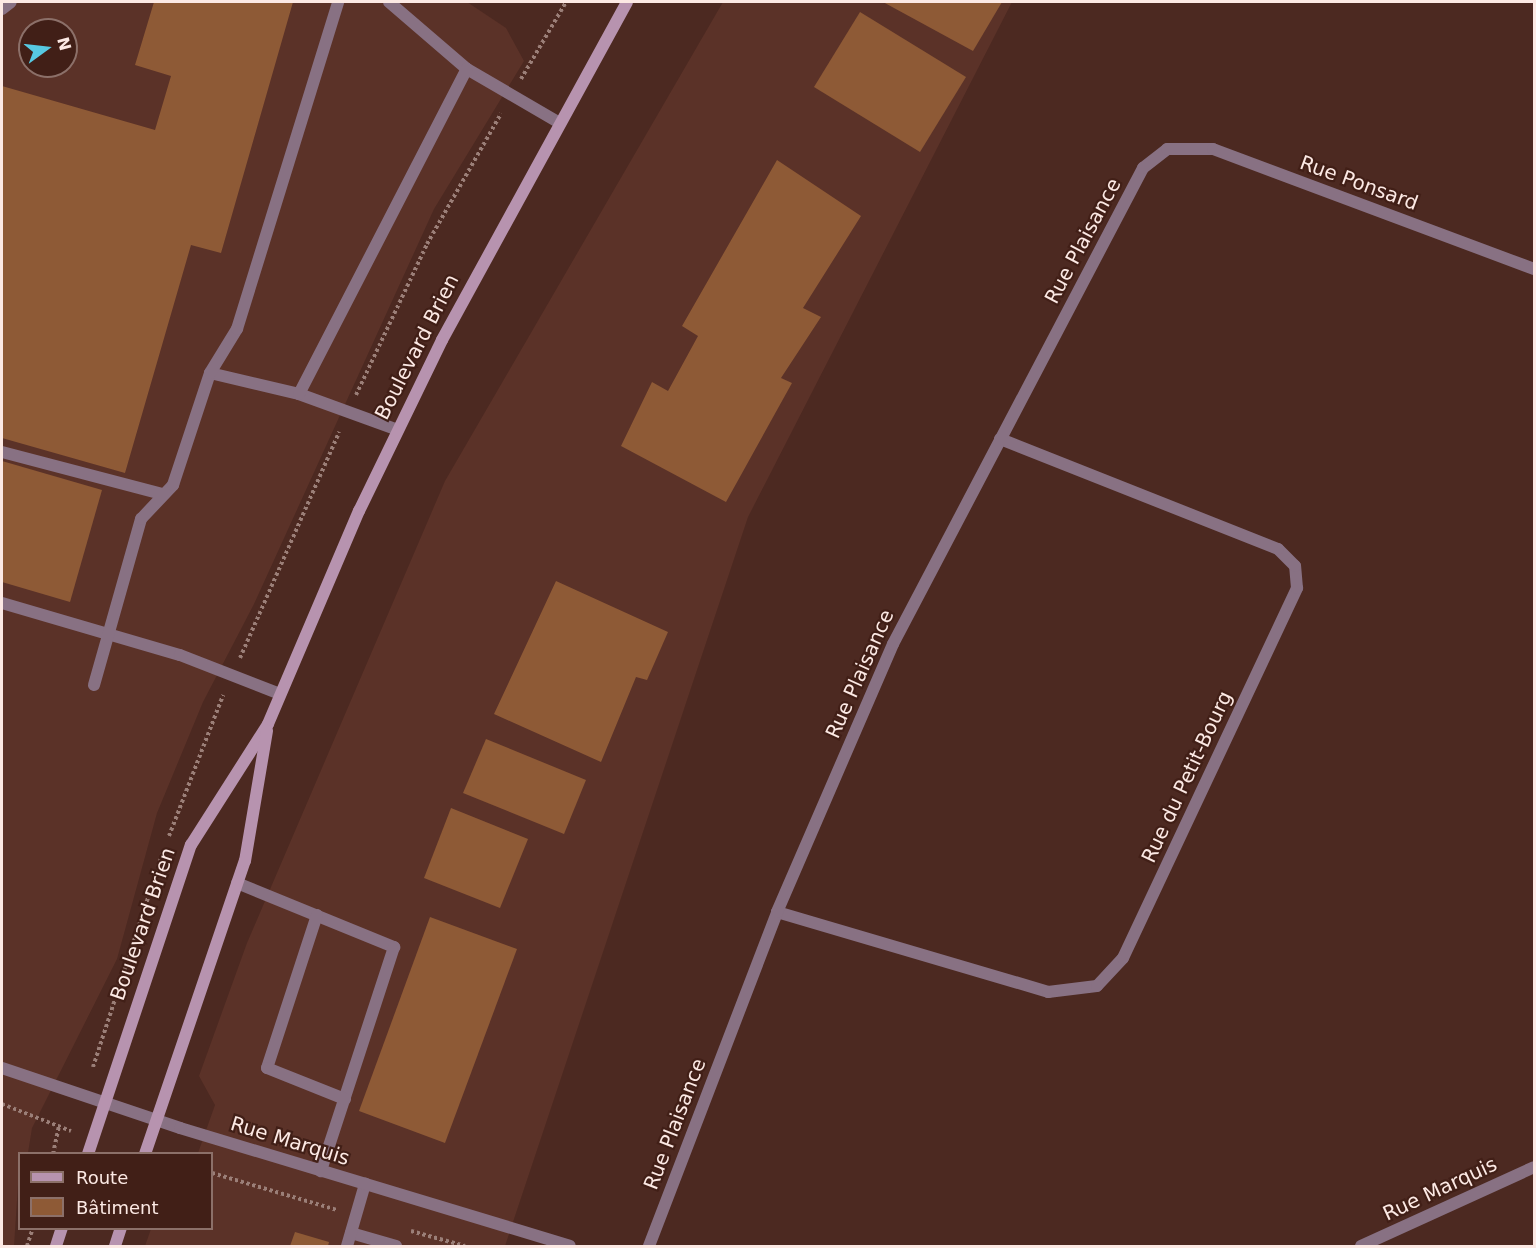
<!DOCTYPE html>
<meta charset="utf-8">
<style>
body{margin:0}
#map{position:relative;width:1536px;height:1248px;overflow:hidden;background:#4c2921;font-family:"DejaVu Sans",sans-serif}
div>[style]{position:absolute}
.built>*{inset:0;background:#5b3228}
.building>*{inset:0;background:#8e5a36}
.path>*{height:4px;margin-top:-2px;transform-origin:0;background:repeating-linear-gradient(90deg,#9b7f78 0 3px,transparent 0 6px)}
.lane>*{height:12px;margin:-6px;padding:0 6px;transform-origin:6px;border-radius:6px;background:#887183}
.street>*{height:12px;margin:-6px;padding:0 6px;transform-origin:6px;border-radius:6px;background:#887183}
.secondary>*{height:12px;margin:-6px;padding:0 6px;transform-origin:6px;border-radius:6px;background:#b793af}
span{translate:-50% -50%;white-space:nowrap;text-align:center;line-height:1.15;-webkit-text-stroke:4.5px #411f17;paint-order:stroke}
.street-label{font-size:20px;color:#fce9e4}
.frame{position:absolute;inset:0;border:3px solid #fce9e4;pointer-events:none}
.legend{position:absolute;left:18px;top:1152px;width:195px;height:78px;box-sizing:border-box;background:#411f17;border:2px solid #8c7069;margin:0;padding:8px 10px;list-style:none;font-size:18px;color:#fce9e4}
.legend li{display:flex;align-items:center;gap:12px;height:30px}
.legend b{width:30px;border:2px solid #8c7069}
.north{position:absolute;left:18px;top:18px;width:60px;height:60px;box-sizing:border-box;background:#411f17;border:2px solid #8c7069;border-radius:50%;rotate:75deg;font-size:16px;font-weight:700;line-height:24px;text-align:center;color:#fce9e4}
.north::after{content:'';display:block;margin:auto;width:21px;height:27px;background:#57c9e2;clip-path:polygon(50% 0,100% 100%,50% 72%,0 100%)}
</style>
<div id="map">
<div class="built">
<i style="clip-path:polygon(evenodd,2px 2px,467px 2px,506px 28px,524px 61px,434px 209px,254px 604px,203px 702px,157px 813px,117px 959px,32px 1128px,28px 1153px,20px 1154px,14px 1246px,2px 1246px,2px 2px,30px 30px,66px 30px,66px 66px,30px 66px,30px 30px)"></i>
<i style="clip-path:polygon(723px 2px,1012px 2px,748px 517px,505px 1246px,145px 1246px,151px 1229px,212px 1228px,212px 1154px,198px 1153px,215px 1105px,199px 1076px,247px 943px,445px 481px)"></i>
</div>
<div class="building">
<i style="clip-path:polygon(154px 2px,293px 2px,221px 253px,191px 245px,125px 473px,2px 438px,2px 86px,155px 130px,171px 76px,135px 65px)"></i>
<i style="clip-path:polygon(883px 2px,1002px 2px,973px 51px)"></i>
<i style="clip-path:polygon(860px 12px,966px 77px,920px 152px,814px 87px)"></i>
<i style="clip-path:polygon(777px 160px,861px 216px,803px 308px,821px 317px,781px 378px,792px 383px,726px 502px,621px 446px,652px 382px,668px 391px,698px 336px,682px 326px)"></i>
<i style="clip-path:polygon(2px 461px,102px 490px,70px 602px,2px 582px)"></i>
<i style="clip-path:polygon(556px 581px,668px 632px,647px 680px,636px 677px,601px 762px,494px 714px)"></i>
<i style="clip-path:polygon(486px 739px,586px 780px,564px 834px,463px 793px)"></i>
<i style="clip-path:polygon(451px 808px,528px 839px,500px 908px,424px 878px)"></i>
<i style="clip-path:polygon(430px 917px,517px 949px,445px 1143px,359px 1111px)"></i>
<i style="clip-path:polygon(295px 1232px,329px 1242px,328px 1246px,290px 1246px)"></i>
</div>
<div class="path">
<i style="left:521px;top:79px;width:89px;rotate:-59.7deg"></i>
<i style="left:356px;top:395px;width:167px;rotate:-64.8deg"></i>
<i style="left:427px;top:244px;width:150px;rotate:-60.4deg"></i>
<i style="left:240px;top:658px;width:247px;rotate:-66.3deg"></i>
<i style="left:169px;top:836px;width:151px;rotate:-69deg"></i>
<i style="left:93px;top:1067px;width:226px;rotate:-72deg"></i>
<i style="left:2px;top:1104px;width:74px;rotate:21.4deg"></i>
<i style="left:53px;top:1154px;width:30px;rotate:-78deg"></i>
<i style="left:212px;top:1173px;width:130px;rotate:16.5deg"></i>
<i style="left:411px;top:1231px;width:56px;rotate:15.5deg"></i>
<i style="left:27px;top:1246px;width:19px;rotate:-72deg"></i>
</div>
<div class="lane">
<i style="left:389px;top:2px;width:103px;rotate:40.7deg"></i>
<i style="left:467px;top:69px;width:105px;rotate:30.2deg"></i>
<i style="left:2px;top:9px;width:11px;rotate:-38deg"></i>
<i style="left:210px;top:373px;width:91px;rotate:13.3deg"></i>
<i style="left:299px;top:394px;width:105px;rotate:20deg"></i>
<i style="left:299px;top:394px;width:366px;rotate:-62.7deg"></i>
<i style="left:2px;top:452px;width:165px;rotate:14.7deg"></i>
<i style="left:2px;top:603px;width:185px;rotate:16.3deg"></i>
<i style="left:180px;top:655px;width:107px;rotate:21.3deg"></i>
<i style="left:94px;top:685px;width:173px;rotate:-74.2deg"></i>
<i style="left:141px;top:519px;width:47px;rotate:-46.7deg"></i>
<i style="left:173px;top:485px;width:118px;rotate:-71.7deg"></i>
<i style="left:210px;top:373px;width:52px;rotate:-58.5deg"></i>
<i style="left:237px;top:329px;width:342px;rotate:-72.8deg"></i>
<i style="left:237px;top:883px;width:170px;rotate:22.2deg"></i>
<i style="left:394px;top:947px;width:236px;rotate:108.1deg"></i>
<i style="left:317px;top:915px;width:161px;rotate:108.1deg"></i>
<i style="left:267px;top:1068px;width:84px;rotate:21.7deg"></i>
<i style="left:351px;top:1233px;width:47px;rotate:16.1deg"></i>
<i style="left:347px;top:1246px;width:65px;rotate:-73.8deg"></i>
</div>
<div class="street">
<i style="left:777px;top:912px;width:283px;rotate:16.4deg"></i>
<i style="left:1048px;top:992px;width:49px;rotate:-7deg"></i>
<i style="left:1097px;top:986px;width:38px;rotate:-47deg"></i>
<i style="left:1123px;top:958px;width:409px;rotate:-64.8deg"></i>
<i style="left:1297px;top:588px;width:22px;rotate:-95deg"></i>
<i style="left:1295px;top:566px;width:24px;rotate:-135deg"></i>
<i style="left:1278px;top:549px;width:299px;rotate:-158.4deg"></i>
<i style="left:2px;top:1068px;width:188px;rotate:18.6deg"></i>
<i style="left:180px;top:1128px;width:407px;rotate:16.8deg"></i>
<i style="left:649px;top:1246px;width:358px;rotate:-69deg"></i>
<i style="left:777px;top:912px;width:292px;rotate:-66.6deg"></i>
<i style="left:893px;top:644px;width:538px;rotate:-62.29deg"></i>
<i style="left:1143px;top:168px;width:31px;rotate:-38deg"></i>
<i style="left:1167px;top:149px;width:46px"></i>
<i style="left:1213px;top:149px;width:343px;rotate:20.5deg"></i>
<i style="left:1361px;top:1246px;width:190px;rotate:-24.5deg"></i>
</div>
<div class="secondary">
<i style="left:88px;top:1154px;width:326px;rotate:-71.6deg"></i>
<i style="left:191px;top:845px;width:143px;rotate:-57.5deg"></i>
<i style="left:268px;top:724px;width:232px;rotate:-66.9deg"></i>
<i style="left:359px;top:511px;width:190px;rotate:-64.1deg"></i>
<i style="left:442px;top:340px;width:385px;rotate:-61.3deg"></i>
<i style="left:145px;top:1154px;width:310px;rotate:-71.2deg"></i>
<i style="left:245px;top:861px;width:132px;rotate:-80.4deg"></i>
<i style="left:56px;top:1246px;width:19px;rotate:-72deg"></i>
<i style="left:115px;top:1246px;width:19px;rotate:-72deg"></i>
</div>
<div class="street-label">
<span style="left:1359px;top:183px;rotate:20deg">Rue Ponsard</span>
<span style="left:1083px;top:241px;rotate:-62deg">Rue Plaisance</span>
<span style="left:417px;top:347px;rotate:-63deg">Boulevard Brien</span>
<span style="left:860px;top:674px;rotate:-66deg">Rue Plaisance</span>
<span style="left:1187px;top:777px;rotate:-65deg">Rue du Petit-Bourg</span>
<span style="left:143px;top:924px;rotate:-71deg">Boulevard Brien</span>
<span style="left:675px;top:1124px;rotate:-69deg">Rue Plaisance</span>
<span style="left:290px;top:1141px;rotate:17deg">Rue Marquis</span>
<span style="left:1440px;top:1189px;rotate:-25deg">Rue Marquis</span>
</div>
<div class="frame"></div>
<ul class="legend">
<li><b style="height:8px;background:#b793af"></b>Route</li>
<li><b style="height:16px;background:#8e5a36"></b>Bâtiment</li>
</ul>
<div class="north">N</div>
</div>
